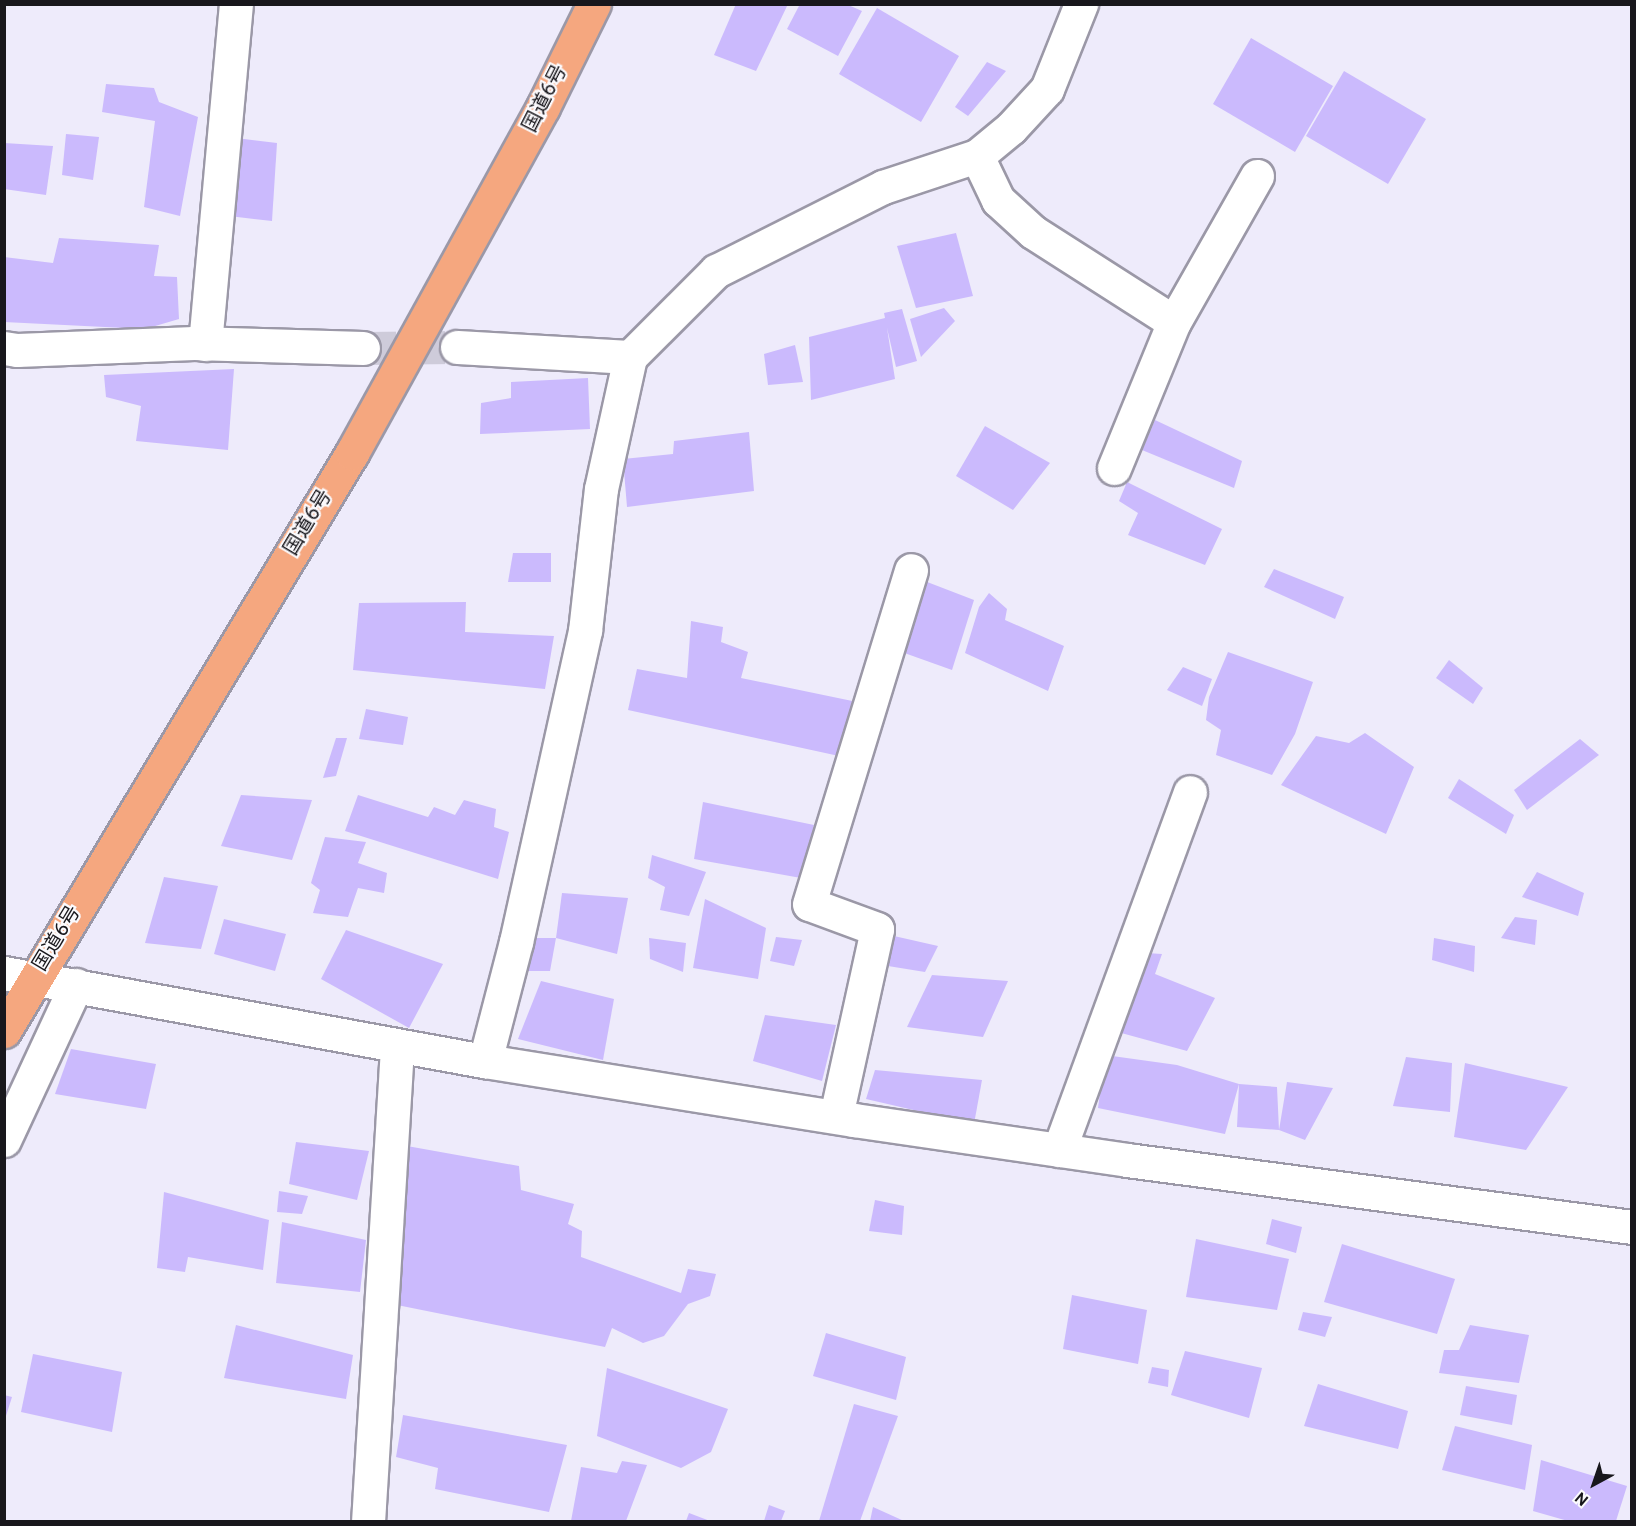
<!DOCTYPE html>
<meta charset="utf-8">
<style>
body{margin:0}
#map{position:relative;width:1636px;height:1526px;overflow:hidden;background:#eeebfb;font-family:Overpass,"Noto Sans JP",sans-serif}
div>[style]{position:absolute}
.building>*{inset:0;background:#cbbafd}
.minor-tunnel>*{height:33px;margin-top:-16.5px;transform-origin:0;background:repeating-linear-gradient(90deg,#cecbda 0 33px,transparent 0 49px)}
.roads{filter:drop-shadow(2px 0 #9b98a7) drop-shadow(-2px 0 #9b98a7) drop-shadow(0 2px #9b98a7) drop-shadow(0 -2px #9b98a7)}
.minor>*{height:33px;margin:-16.5px;padding:0 16.5px;transform-origin:16.5px;border-radius:16.5px;background:#fff}
.highway>*{height:33px;margin:-16.5px;padding:0 16.5px;transform-origin:16.5px;border-radius:16.5px;background:#f5a77f}
span{translate:-50% -50%;white-space:nowrap;text-align:center;line-height:1.15;-webkit-text-stroke:4.5px #fbfafd;paint-order:stroke}
.street-label{font-size:20px;color:#18171c}
.frame{position:absolute;inset:0;border:6px solid #18171c;pointer-events:none}
.north{position:absolute;left:1564px;top:1454px;width:60px;height:60px;-webkit-text-stroke:4px #fbfafd;paint-order:stroke;rotate:220deg;font-size:16px;font-weight:700;line-height:24px;text-align:center;color:#18171c}
.north::after{content:'';display:block;margin:auto;width:21px;height:27px;background:#18171c;clip-path:polygon(50% 0,100% 100%,50% 72%,0 100%)}
</style>
<div id="map">
<div class="building">
<i style="clip-path:polygon(736px 4px,788px 4px,756px 71px,714px 55px)"></i>
<i style="clip-path:polygon(800px 4px,846px 4px,862px 11px,838px 56px,787px 29px)"></i>
<i style="clip-path:polygon(877px 8px,959px 56px,921px 122px,839px 74px)"></i>
<i style="clip-path:polygon(1251px 38px,1333px 86px,1295px 152px,1213px 104px)"></i>
<i style="clip-path:polygon(987px 62px,1006px 71px,968px 116px,955px 107px)"></i>
<i style="clip-path:polygon(1344px 71px,1426px 119px,1388px 184px,1306px 136px)"></i>
<i style="clip-path:polygon(106px 84px,154px 88px,159px 102px,198px 117px,180px 216px,144px 207px,155px 121px,102px 112px)"></i>
<i style="clip-path:polygon(66px 134px,99px 137px,93px 180px,62px 175px)"></i>
<i style="clip-path:polygon(236px 138px,277px 143px,272px 221px,229px 216px)"></i>
<i style="clip-path:polygon(4px 143px,53px 146px,46px 195px,4px 189px)"></i>
<i style="clip-path:polygon(956px 233px,973px 296px,916px 308px,897px 246px)"></i>
<i style="clip-path:polygon(59px 238px,159px 245px,154px 276px,177px 277px,179px 319px,145px 329px,4px 322px,4px 257px,53px 263px)"></i>
<i style="clip-path:polygon(944px 308px,955px 321px,921px 357px,910px 319px)"></i>
<i style="clip-path:polygon(902px 309px,917px 361px,896px 367px,887px 328px,895px 379px,811px 400px,809px 337px,885px 318px,884px 313px)"></i>
<i style="clip-path:polygon(795px 345px,803px 382px,768px 385px,764px 354px)"></i>
<i style="clip-path:polygon(234px 369px,228px 450px,136px 441px,141px 406px,106px 397px,104px 375px)"></i>
<i style="clip-path:polygon(588px 378px,590px 429px,480px 434px,481px 403px,511px 398px,511px 382px)"></i>
<i style="clip-path:polygon(1155px 420px,1242px 461px,1234px 488px,1142px 450px)"></i>
<i style="clip-path:polygon(985px 426px,1050px 463px,1013px 510px,956px 476px)"></i>
<i style="clip-path:polygon(749px 432px,754px 491px,627px 507px,623px 459px,673px 454px,674px 441px)"></i>
<i style="clip-path:polygon(1127px 482px,1222px 529px,1205px 565px,1128px 535px,1138px 513px,1119px 501px)"></i>
<i style="clip-path:polygon(513px 553px,551px 553px,551px 582px,508px 582px)"></i>
<i style="clip-path:polygon(1274px 569px,1344px 597px,1335px 619px,1264px 587px)"></i>
<i style="clip-path:polygon(922px 580px,974px 600px,952px 670px,896px 650px)"></i>
<i style="clip-path:polygon(989px 593px,1007px 609px,1005px 620px,1064px 646px,1048px 691px,965px 653px,979px 607px)"></i>
<i style="clip-path:polygon(466px 602px,465px 632px,554px 636px,545px 689px,353px 670px,359px 603px)"></i>
<i style="clip-path:polygon(691px 621px,723px 627px,721px 642px,748px 652px,741px 678px,862px 703px,839px 756px,628px 710px,637px 669px,687px 678px)"></i>
<i style="clip-path:polygon(1228px 652px,1313px 682px,1295px 734px,1272px 775px,1216px 755px,1221px 730px,1206px 720px,1209px 697px)"></i>
<i style="clip-path:polygon(1449px 660px,1483px 688px,1473px 704px,1436px 678px)"></i>
<i style="clip-path:polygon(1183px 667px,1212px 679px,1202px 706px,1167px 690px)"></i>
<i style="clip-path:polygon(366px 709px,408px 717px,403px 745px,359px 739px)"></i>
<i style="clip-path:polygon(1365px 733px,1414px 767px,1386px 834px,1281px 785px,1316px 736px,1349px 743px)"></i>
<i style="clip-path:polygon(336px 738px,347px 738px,336px 776px,323px 778px)"></i>
<i style="clip-path:polygon(1580px 739px,1599px 755px,1527px 810px,1514px 790px)"></i>
<i style="clip-path:polygon(1459px 779px,1514px 815px,1506px 834px,1448px 798px)"></i>
<i style="clip-path:polygon(241px 795px,312px 800px,292px 860px,221px 846px)"></i>
<i style="clip-path:polygon(358px 795px,428px 817px,434px 807px,455px 815px,464px 800px,496px 809px,494px 827px,509px 832px,498px 879px,345px 831px)"></i>
<i style="clip-path:polygon(703px 802px,814px 825px,801px 878px,694px 859px)"></i>
<i style="clip-path:polygon(325px 837px,366px 842px,358px 863px,387px 873px,384px 893px,358px 888px,348px 917px,313px 913px,320px 890px,311px 883px)"></i>
<i style="clip-path:polygon(652px 855px,706px 872px,689px 916px,660px 910px,665px 887px,648px 878px)"></i>
<i style="clip-path:polygon(1537px 872px,1584px 893px,1578px 916px,1522px 897px)"></i>
<i style="clip-path:polygon(164px 877px,218px 886px,201px 949px,145px 943px)"></i>
<i style="clip-path:polygon(562px 893px,628px 898px,617px 954px,556px 938px)"></i>
<i style="clip-path:polygon(705px 899px,766px 928px,758px 979px,693px 968px)"></i>
<i style="clip-path:polygon(1515px 917px,1537px 920px,1535px 945px,1501px 938px)"></i>
<i style="clip-path:polygon(224px 919px,286px 934px,275px 971px,214px 954px)"></i>
<i style="clip-path:polygon(346px 930px,443px 964px,409px 1028px,321px 979px)"></i>
<i style="clip-path:polygon(894px 936px,938px 946px,925px 972px,888px 966px)"></i>
<i style="clip-path:polygon(776px 937px,802px 940px,794px 966px,770px 961px)"></i>
<i style="clip-path:polygon(528px 938px,556px 938px,550px 971px,522px 971px)"></i>
<i style="clip-path:polygon(649px 938px,686px 943px,683px 972px,650px 959px)"></i>
<i style="clip-path:polygon(1434px 938px,1475px 946px,1474px 972px,1432px 960px)"></i>
<i style="clip-path:polygon(1131px 952px,1162px 954px,1155px 974px,1215px 998px,1187px 1051px,1114px 1031px)"></i>
<i style="clip-path:polygon(932px 975px,1008px 981px,983px 1037px,907px 1027px)"></i>
<i style="clip-path:polygon(541px 981px,614px 999px,603px 1060px,518px 1039px)"></i>
<i style="clip-path:polygon(765px 1015px,836px 1025px,822px 1081px,753px 1061px)"></i>
<i style="clip-path:polygon(71px 1049px,156px 1064px,146px 1109px,55px 1094px)"></i>
<i style="clip-path:polygon(1105px 1055px,1177px 1065px,1239px 1084px,1225px 1134px,1098px 1108px)"></i>
<i style="clip-path:polygon(1406px 1057px,1452px 1063px,1450px 1112px,1393px 1106px)"></i>
<i style="clip-path:polygon(1465px 1063px,1568px 1087px,1526px 1150px,1454px 1137px)"></i>
<i style="clip-path:polygon(875px 1070px,982px 1080px,974px 1124px,866px 1099px)"></i>
<i style="clip-path:polygon(1287px 1082px,1333px 1088px,1305px 1140px,1279px 1130px,1237px 1127px,1239px 1084px,1277px 1087px,1279px 1130px)"></i>
<i style="clip-path:polygon(296px 1142px,369px 1151px,357px 1200px,289px 1184px)"></i>
<i style="clip-path:polygon(407px 1146px,519px 1166px,521px 1190px,574px 1204px,568px 1224px,582px 1231px,581px 1257px,681px 1293px,688px 1269px,716px 1274px,710px 1296px,688px 1304px,664px 1336px,643px 1343px,612px 1328px,605px 1347px,397px 1305px)"></i>
<i style="clip-path:polygon(279px 1191px,308px 1196px,302px 1214px,277px 1212px)"></i>
<i style="clip-path:polygon(164px 1192px,269px 1220px,263px 1270px,188px 1257px,185px 1272px,157px 1268px)"></i>
<i style="clip-path:polygon(875px 1200px,904px 1206px,902px 1235px,869px 1231px)"></i>
<i style="clip-path:polygon(1272px 1219px,1302px 1227px,1296px 1253px,1266px 1244px)"></i>
<i style="clip-path:polygon(282px 1222px,366px 1240px,360px 1292px,276px 1283px)"></i>
<i style="clip-path:polygon(1196px 1239px,1289px 1259px,1277px 1310px,1186px 1297px)"></i>
<i style="clip-path:polygon(1342px 1244px,1455px 1279px,1437px 1334px,1324px 1302px)"></i>
<i style="clip-path:polygon(1072px 1295px,1147px 1310px,1138px 1364px,1063px 1349px)"></i>
<i style="clip-path:polygon(1303px 1312px,1332px 1317px,1325px 1337px,1298px 1330px)"></i>
<i style="clip-path:polygon(236px 1325px,353px 1355px,346px 1399px,224px 1378px)"></i>
<i style="clip-path:polygon(1470px 1325px,1529px 1335px,1519px 1383px,1439px 1373px,1444px 1350px,1459px 1350px)"></i>
<i style="clip-path:polygon(826px 1333px,906px 1357px,896px 1400px,813px 1376px)"></i>
<i style="clip-path:polygon(1185px 1351px,1262px 1368px,1249px 1418px,1171px 1395px)"></i>
<i style="clip-path:polygon(33px 1354px,122px 1372px,112px 1432px,21px 1412px)"></i>
<i style="clip-path:polygon(1152px 1367px,1169px 1370px,1168px 1387px,1148px 1383px)"></i>
<i style="clip-path:polygon(607px 1368px,728px 1409px,711px 1452px,681px 1468px,597px 1436px)"></i>
<i style="clip-path:polygon(1318px 1384px,1408px 1411px,1398px 1449px,1304px 1426px)"></i>
<i style="clip-path:polygon(1466px 1386px,1517px 1395px,1512px 1425px,1460px 1415px)"></i>
<i style="clip-path:polygon(4px 1395px,12px 1397px,5px 1419px,4px 1419px)"></i>
<i style="clip-path:polygon(854px 1404px,898px 1416px,860px 1521px,819px 1521px)"></i>
<i style="clip-path:polygon(403px 1415px,567px 1445px,549px 1512px,435px 1489px,438px 1468px,396px 1457px)"></i>
<i style="clip-path:polygon(1455px 1426px,1532px 1445px,1525px 1490px,1442px 1470px)"></i>
<i style="clip-path:polygon(1541px 1460px,1627px 1486px,1616px 1521px,1568px 1521px,1533px 1511px)"></i>
<i style="clip-path:polygon(622px 1461px,647px 1465px,626px 1521px,571px 1521px,581px 1467px,617px 1473px)"></i>
<i style="clip-path:polygon(769px 1505px,785px 1511px,781px 1521px,764px 1521px)"></i>
<i style="clip-path:polygon(873px 1507px,904px 1521px,870px 1521px)"></i>
<i style="clip-path:polygon(689px 1513px,710px 1521px,686px 1521px)"></i>
</div>
<div class="minor-tunnel">
<i style="left:363px;top:348px;width:94px;rotate:-0.6deg"></i>
</div>
<div class="roads">
<div class="minor">
<i style="left:977px;top:156px;width:49px;rotate:64.5deg"></i>
<i style="left:998px;top:200px;width:47px;rotate:42.4deg"></i>
<i style="left:1033px;top:232px;width:167px;rotate:32.6deg"></i>
<i style="left:1174px;top:322px;width:168px;rotate:-60.4deg"></i>
<i style="left:205px;top:344px;width:341px;rotate:-84.8deg"></i>
<i style="left:457px;top:347px;width:173px;rotate:3.3deg"></i>
<i style="left:4px;top:348px;width:13px;rotate:9deg"></i>
<i style="left:17px;top:350px;width:177px;rotate:-2.3deg"></i>
<i style="left:194px;top:343px;width:169px;rotate:1.7deg"></i>
<i style="left:1114px;top:468px;width:158px;rotate:-67.7deg"></i>
<i style="left:4px;top:973px;width:489px;rotate:10.4deg"></i>
<i style="left:485px;top:1061px;width:374px;rotate:9.1deg"></i>
<i style="left:854px;top:1120px;width:276px;rotate:8.3deg"></i>
<i style="left:1127px;top:1160px;width:509px;rotate:7.56deg"></i>
<i style="left:485px;top:1061px;width:123px;rotate:-75.4deg"></i>
<i style="left:516px;top:942px;width:319px;rotate:-77.5deg"></i>
<i style="left:585px;top:631px;width:143px;rotate:-83.6deg"></i>
<i style="left:601px;top:489px;width:135px;rotate:-77.6deg"></i>
<i style="left:630px;top:357px;width:122px;rotate:-45deg"></i>
<i style="left:716px;top:271px;width:187px;rotate:-26.7deg"></i>
<i style="left:883px;top:187px;width:99px;rotate:-18.3deg"></i>
<i style="left:977px;top:156px;width:44px;rotate:-39.5deg"></i>
<i style="left:1011px;top:128px;width:53px;rotate:-47.3deg"></i>
<i style="left:1047px;top:89px;width:92px;rotate:-68.2deg"></i>
<i style="left:836px;top:1116px;width:191px;rotate:-77.6deg"></i>
<i style="left:877px;top:929px;width:72px;rotate:-159.8deg"></i>
<i style="left:809px;top:904px;width:349px;rotate:-73deg"></i>
<i style="left:4px;top:1140px;width:171px;rotate:-65.1deg"></i>
<i style="left:1059px;top:1150px;width:381px;rotate:-69.9deg"></i>
<i style="left:368px;top:1522px;width:477px;rotate:-86.5deg"></i>
</div>
<div class="highway">
<i style="left:4px;top:1031px;width:675px;rotate:-58.95deg"></i>
<i style="left:352px;top:453px;width:395px;rotate:-61.1deg"></i>
<i style="left:543px;top:107px;width:115px;rotate:-63.7deg"></i>
</div>
</div>
<div class="street-label">
<span style="left:546px;top:99px;rotate:-63deg">国道6号</span>
<span style="left:309px;top:523px;rotate:-59deg">国道6号</span>
<span style="left:58px;top:939px;rotate:-59deg">国道6号</span>
</div>
<div class="frame"></div>
<div class="north">N</div>
</div>
